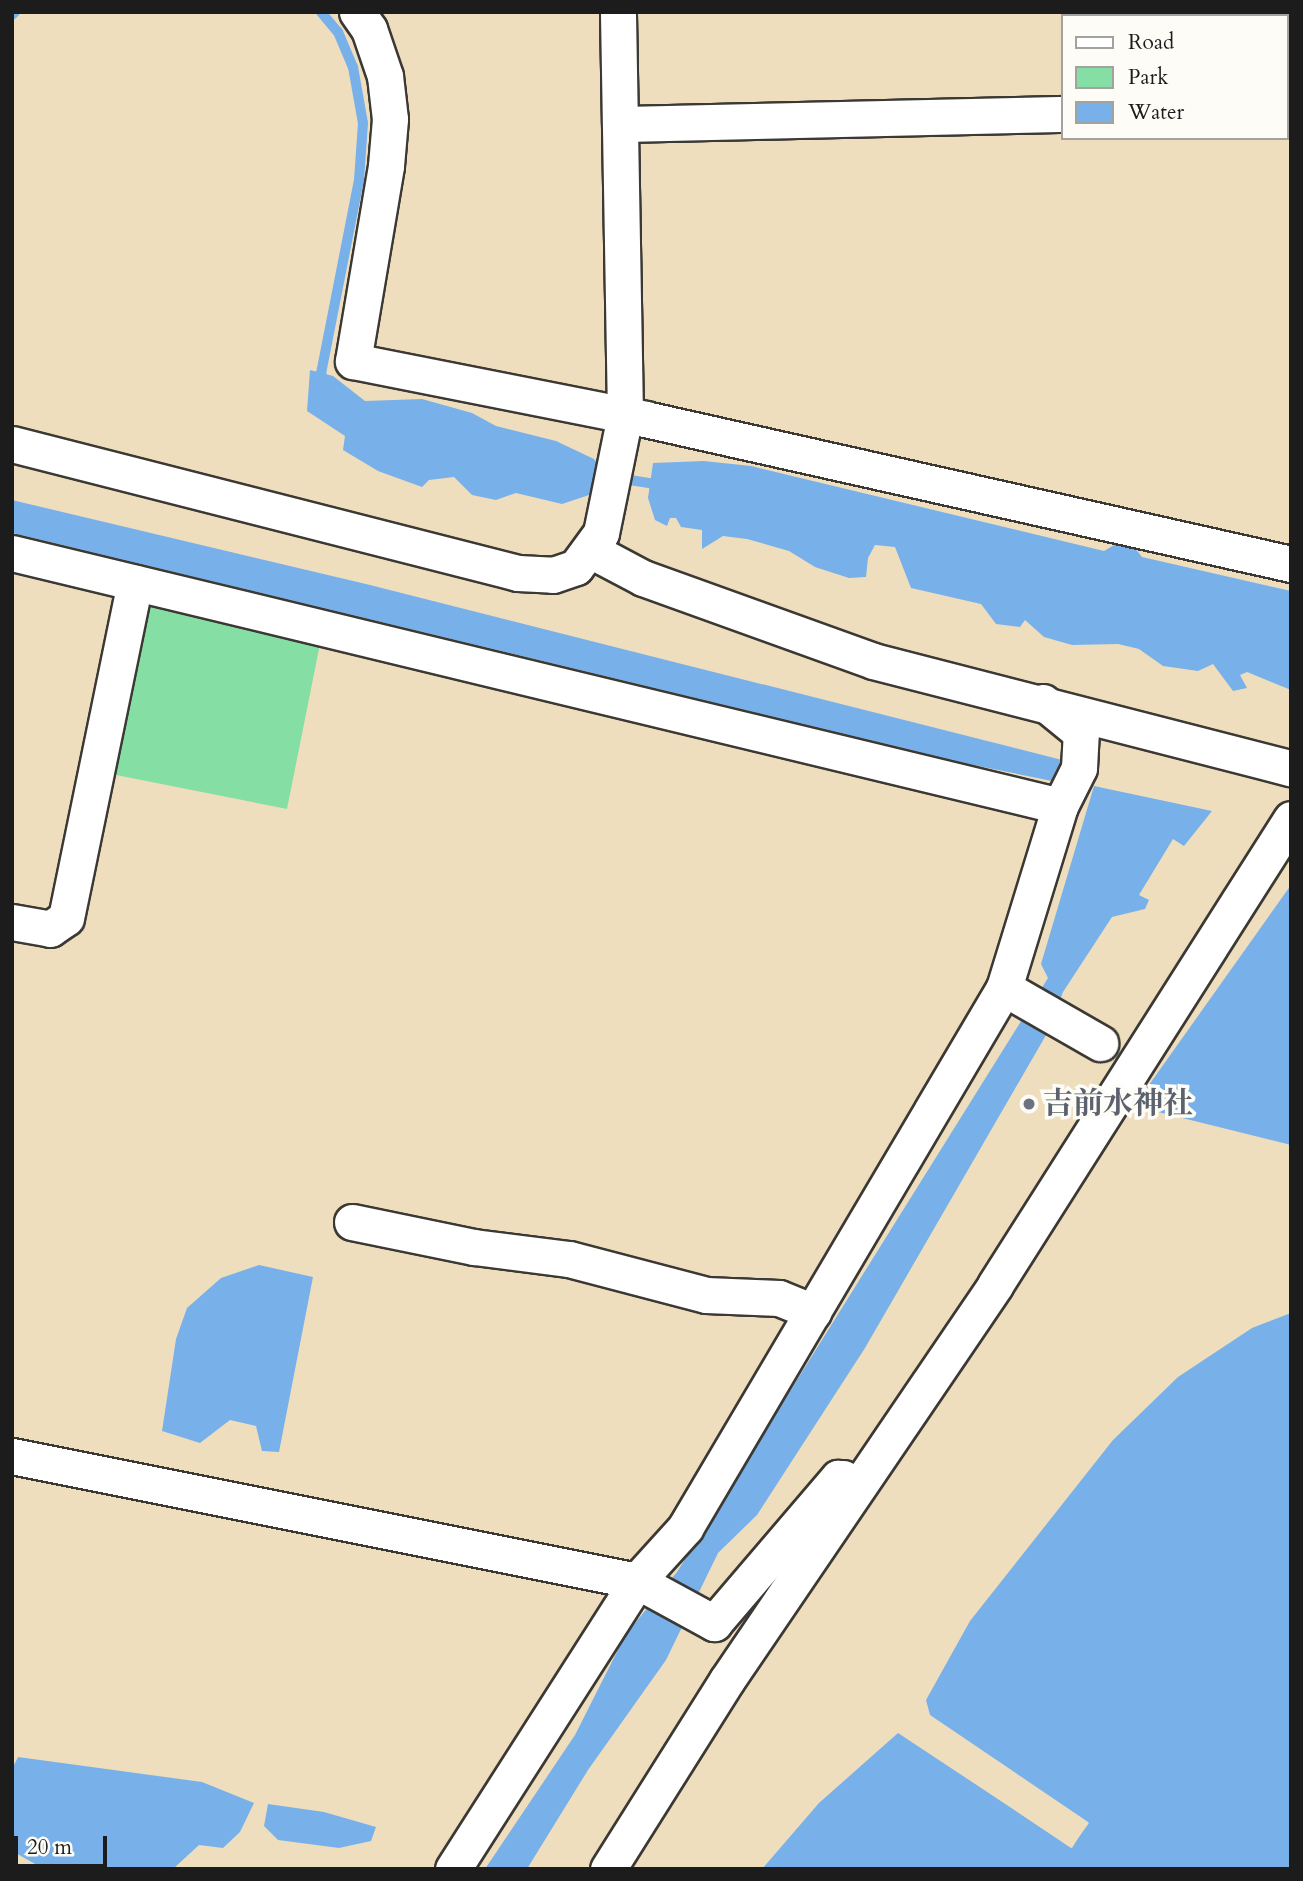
<!DOCTYPE html>
<meta charset="utf-8">
<style>
body{margin:0}
#map{position:relative;width:1303px;height:1881px;overflow:hidden;background:#efdebd;font-family:Cardo,"Noto Serif JP",serif}
div>[style]{position:absolute}
.green>*{inset:0;background:#85dfa4}
.water>*{inset:0;background:#78b1e9}
.pier>*{inset:0;background:#efdebd}
.stream>*{height:10px;margin:-5px;padding:0 5px;transform-origin:5px;border-radius:5px;background:#78b1e9}
.roads{filter:drop-shadow(2px 0 #3c3934) drop-shadow(-2px 0 #3c3934) drop-shadow(0 2px #3c3934) drop-shadow(0 -2px #3c3934)}
.minor>*{height:35px;margin:-17.5px;padding:0 17.5px;transform-origin:17.5px;border-radius:17.5px;background:#fff}
.dots>*{width:19px;height:19px;translate:-50% -50%;box-sizing:border-box;border:4px solid #fdfcf7;border-radius:50%}
span{translate:-50% -50%;white-space:nowrap;text-align:center;line-height:1.15;-webkit-text-stroke:7px #fdfcf7;paint-order:stroke}
.worship-label{font-size:30px;color:#5b616d;font-weight:700}
.left{translate:0 -50%;text-align:left}
.frame{position:absolute;inset:0;border:14px solid #1c1c1c;pointer-events:none}
.legend{position:absolute;left:1061px;top:14px;width:228px;height:126px;box-sizing:border-box;background:#fdfcf7;border:2px solid #a3a29f;margin:0;padding:9px 12px;list-style:none;font-size:21px;color:#1c1c1c}
.legend li{display:flex;align-items:center;gap:14px;height:35px}
.legend b{width:35px;border:2px solid #a3a29f}
.scale{position:absolute;left:14px;top:1836px;width:93px;height:32px;box-sizing:border-box;border:4px solid #1c1c1c;border-top:0;padding-left:9px;font-size:21px;line-height:24px;white-space:nowrap;color:#1c1c1c;-webkit-text-stroke:5px #fdfcf7;paint-order:stroke}
</style>
<div id="map">
<div class="green">
<i style="clip-path:polygon(155px 600px,321px 639px,287px 809px,111px 774px,140px 610px)"></i>
</div>
<div class="water">
<i style="clip-path:polygon(310px 370px,333px 376px,365px 401px,422px 399px,472px 413px,496px 426px,556px 441px,594px 459px,601px 468px,597px 480px,589px 495px,562px 504px,516px 493px,496px 500px,472px 495px,454px 477px,429px 480px,422px 487px,378px 471px,343px 450px,345px 436px,307px 411px)"></i>
<i style="clip-path:polygon(704px 461px,751px 466px,1104px 551px,1116px 544px,1134px 547px,1142px 557px,1291px 591px,1291px 690px,1247px 672px,1240px 675px,1247px 688px,1233px 691px,1213px 664px,1198px 671px,1163px 666px,1139px 649px,1118px 644px,1072px 645px,1044px 637px,1025px 620px,1020px 627px,996px 624px,981px 604px,911px 588px,895px 547px,875px 545px,868px 558px,866px 577px,849px 578px,815px 567px,789px 551px,747px 539px,723px 536px,702px 549px,702px 530px,681px 527px,676px 518px,670px 518px,667px 526px,655px 520px,648px 498px,653px 463px)"></i>
<i style="clip-path:polygon(12px 500px,370px 585px,1070px 762px,1062px 783px,968px 764px,12px 533px)"></i>
<i style="clip-path:polygon(1094px 786px,1212px 811px,1184px 846px,1173px 839px,1139px 895px,1149px 900px,1145px 909px,1112px 917px,1063px 992px,1049px 1030px,865px 1348px,757px 1515px,718px 1553px,666px 1660px,588px 1770px,527px 1869px,485px 1869px,575px 1735px,626px 1634px,677px 1572px,1048px 978px,1041px 964px)"></i>
<i style="clip-path:polygon(1291px 885px,1291px 1145px,1134px 1106px)"></i>
<i style="clip-path:polygon(259px 1265px,313px 1277px,279px 1452px,262px 1451px,256px 1426px,230px 1420px,200px 1443px,162px 1431px,176px 1339px,187px 1308px,221px 1278px)"></i>
<i style="clip-path:polygon(1291px 1313px,1291px 1869px,762px 1869px,819px 1803px,898px 1733px,1072px 1848px,1088px 1822px,930px 1715px,926px 1700px,970px 1621px,1113px 1440px,1178px 1377px,1252px 1328px)"></i>
<i style="clip-path:polygon(18px 1757px,202px 1782px,254px 1803px,240px 1832px,223px 1848px,199px 1845px,173px 1869px,44px 1869px,12px 1851px,12px 1769px)"></i>
<i style="clip-path:polygon(268px 1804px,324px 1812px,376px 1827px,371px 1841px,339px 1848px,278px 1840px,264px 1826px)"></i>
</div>
<div class="pier">
<i style="clip-path:polygon(926px 1714px,1089px 1823px,1071px 1848px,896px 1730px,1070px 1843px,1084px 1823px)"></i>
</div>
<div class="stream">
<i style="left:321px;top:12px;width:26px;rotate:50deg"></i>
<i style="left:338px;top:32px;width:38px;rotate:67deg"></i>
<i style="left:353px;top:67px;width:57px;rotate:79.9deg"></i>
<i style="left:363px;top:123px;width:57px;rotate:94deg"></i>
<i style="left:359px;top:180px;width:197px;rotate:101.1deg"></i>
<i style="left:321px;top:373px;width:9px;rotate:72deg"></i>
<i style="left:12px;top:15px;width:4px;rotate:-45deg"></i>
<i style="left:617px;top:478px;width:45px;rotate:9deg"></i>
</div>
<div class="roads">
<div class="minor">
<i style="left:357px;top:12px;width:21px;rotate:55deg"></i>
<i style="left:369px;top:29px;width:50px;rotate:71.2deg"></i>
<i style="left:385px;top:76px;width:43px;rotate:83.4deg"></i>
<i style="left:390px;top:119px;width:47px;rotate:94.9deg"></i>
<i style="left:386px;top:166px;width:198px;rotate:99.6deg"></i>
<i style="left:353px;top:361px;width:298px;rotate:11.2deg"></i>
<i style="left:645px;top:419px;width:662px;rotate:12.65deg"></i>
<i style="left:1287px;top:109px;width:4px"></i>
<i style="left:620px;top:124px;width:443px;rotate:-1.3deg"></i>
<i style="left:12px;top:444px;width:522px;rotate:14.3deg"></i>
<i style="left:518px;top:573px;width:35px;rotate:3deg"></i>
<i style="left:553px;top:575px;width:24px;rotate:-19deg"></i>
<i style="left:576px;top:567px;width:42px;rotate:-53.7deg"></i>
<i style="left:601px;top:533px;width:120px;rotate:-78.5deg"></i>
<i style="left:625px;top:415px;width:403px;rotate:-91deg"></i>
<i style="left:592px;top:551px;width:58px;rotate:27.9deg"></i>
<i style="left:643px;top:578px;width:245px;rotate:19.8deg"></i>
<i style="left:873px;top:661px;width:431px;rotate:14.4deg"></i>
<i style="left:12px;top:553px;width:1078px;rotate:13.57deg"></i>
<i style="left:12px;top:922px;width:39px;rotate:10deg"></i>
<i style="left:50px;top:929px;width:19px;rotate:-35deg"></i>
<i style="left:66px;top:918px;width:342px;rotate:-78.4deg"></i>
<i style="left:1004px;top:988px;width:111px;rotate:29.8deg"></i>
<i style="left:352px;top:1222px;width:125px;rotate:11.6deg"></i>
<i style="left:474px;top:1247px;width:96px;rotate:7.2deg"></i>
<i style="left:569px;top:1259px;width:142px;rotate:14.7deg"></i>
<i style="left:706px;top:1295px;width:73px;rotate:2.4deg"></i>
<i style="left:779px;top:1298px;width:37px;rotate:22deg"></i>
<i style="left:12px;top:1456px;width:637px;rotate:11.31deg"></i>
<i style="left:637px;top:1581px;width:88px;rotate:28.6deg"></i>
<i style="left:714px;top:1623px;width:191px;rotate:-49.5deg"></i>
<i style="left:838px;top:1478px;width:5px"></i>
<i style="left:453px;top:1869px;width:342px;rotate:-57.4deg"></i>
<i style="left:637px;top:1581px;width:72px;rotate:-47.8deg"></i>
<i style="left:685px;top:1528px;width:627px;rotate:-59.43deg"></i>
<i style="left:1004px;top:988px;width:190px;rotate:-72.9deg"></i>
<i style="left:1060px;top:806px;width:42px;rotate:-63.4deg"></i>
<i style="left:1079px;top:768px;width:35px;rotate:-87deg"></i>
<i style="left:1081px;top:733px;width:49px;rotate:-140.8deg"></i>
<i style="left:608px;top:1869px;width:223px;rotate:-57.8deg"></i>
<i style="left:727px;top:1680px;width:477px;rotate:-55.8deg"></i>
<i style="left:995px;top:1285px;width:552px;rotate:-57.58deg"></i>
</div>
</div>
<div class="dots">
<i style="left:1029px;top:1104px;background:#6b7280"></i>
</div>
<div class="worship-label">
<span class="left" style="left:1043px;top:1104px">吉前水神社</span>
</div>
<div class="frame"></div>
<ul class="legend">
<li><b style="height:9px;background:#fff"></b>Road</li>
<li><b style="height:19px;background:#85dfa4"></b>Park</li>
<li><b style="height:19px;background:#78b1e9"></b>Water</li>
</ul>
<div class="scale">20 m</div>
</div>
